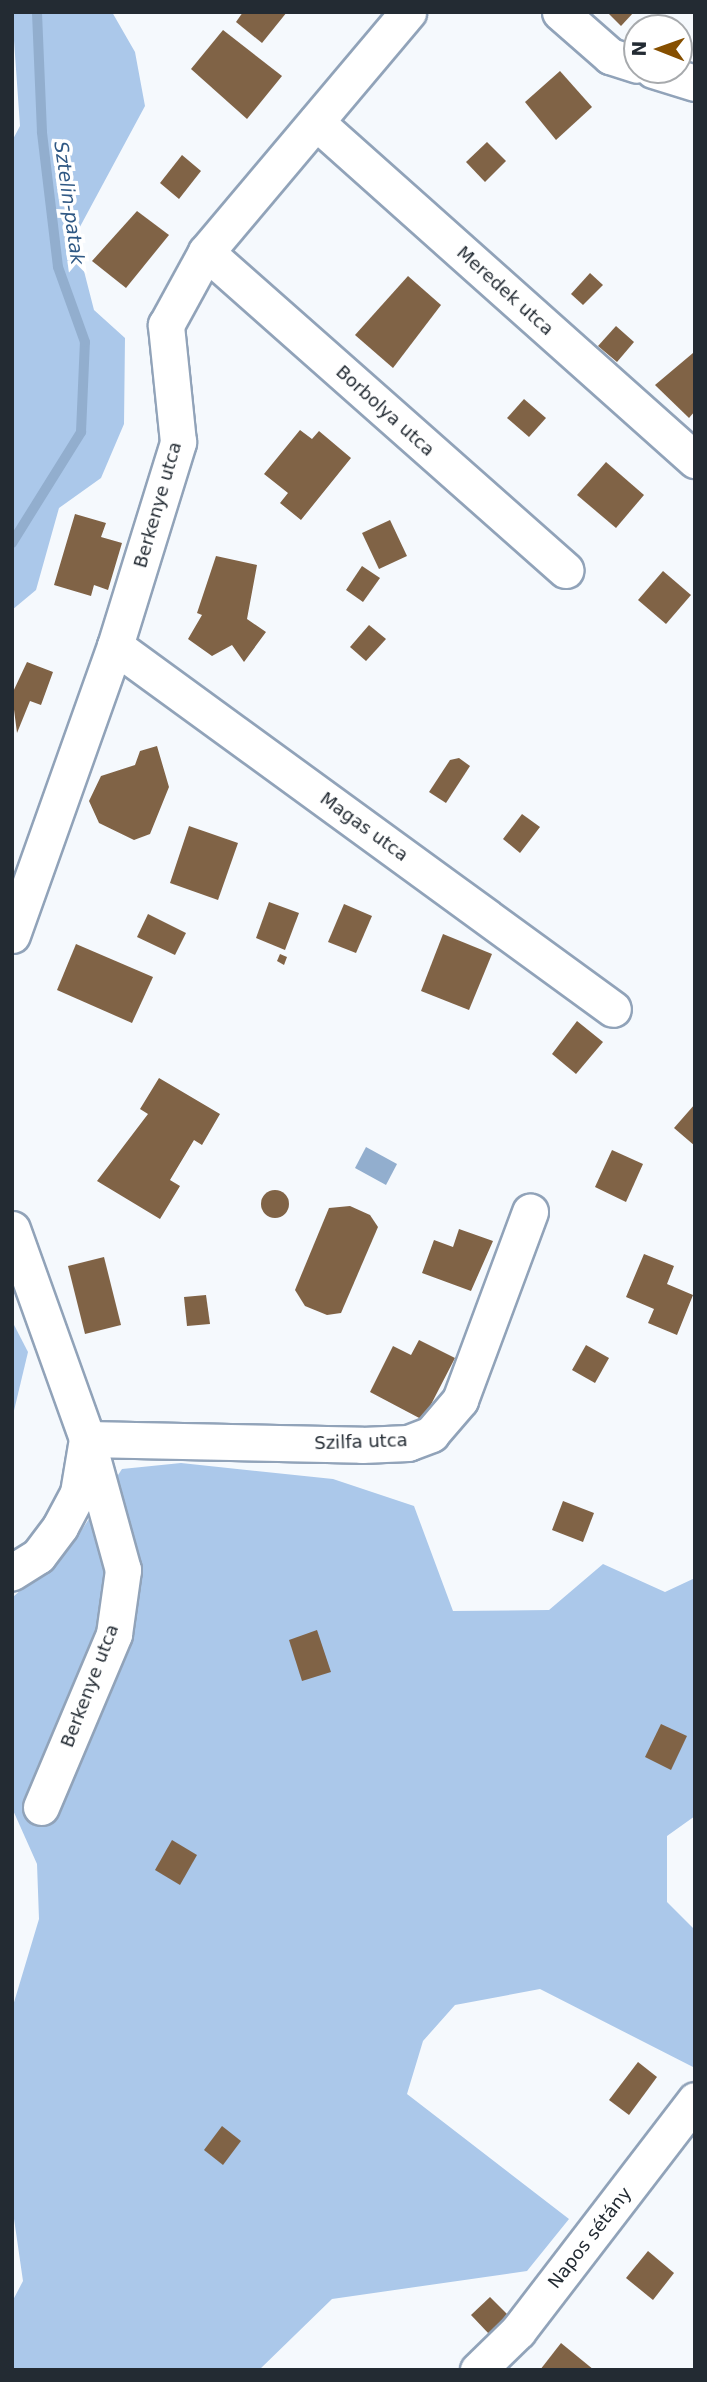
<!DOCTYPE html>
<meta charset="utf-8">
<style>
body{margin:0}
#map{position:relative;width:707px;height:2382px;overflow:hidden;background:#f5f9fd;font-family:"DejaVu Sans",sans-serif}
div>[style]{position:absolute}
.forest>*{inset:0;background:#abc8ea}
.water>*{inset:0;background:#92aece}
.stream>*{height:10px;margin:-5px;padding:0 5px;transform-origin:5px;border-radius:5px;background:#92aece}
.building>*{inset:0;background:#806346}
.round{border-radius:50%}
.roads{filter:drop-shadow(2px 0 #91a3b9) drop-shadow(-2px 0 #91a3b9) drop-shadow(0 2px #91a3b9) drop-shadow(0 -2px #91a3b9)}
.minor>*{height:35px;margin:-17.5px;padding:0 17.5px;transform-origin:17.5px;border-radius:17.5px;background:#fff}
span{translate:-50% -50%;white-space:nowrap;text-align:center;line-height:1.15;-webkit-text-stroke:7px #fff;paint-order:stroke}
.street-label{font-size:18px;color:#232b33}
.water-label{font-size:19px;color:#2f5884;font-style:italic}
.frame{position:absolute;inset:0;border:14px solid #232b33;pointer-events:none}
.north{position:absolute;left:623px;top:14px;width:70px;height:70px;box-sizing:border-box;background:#fff;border:2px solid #a7aaad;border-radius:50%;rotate:271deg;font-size:19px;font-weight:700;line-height:28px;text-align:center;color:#232b33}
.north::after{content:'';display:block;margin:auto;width:24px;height:32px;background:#864f00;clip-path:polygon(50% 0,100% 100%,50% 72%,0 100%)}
</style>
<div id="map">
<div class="forest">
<i style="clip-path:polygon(12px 12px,112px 12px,135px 52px,145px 106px,75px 236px,94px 310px,125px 338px,124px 424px,101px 478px,59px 508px,36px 590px,12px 610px,12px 141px,20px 126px)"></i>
<i style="clip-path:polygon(12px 1321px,28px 1352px,12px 1419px)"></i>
<i style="clip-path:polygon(181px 1463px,333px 1479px,414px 1506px,453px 1611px,549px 1610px,603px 1564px,665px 1592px,695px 1578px,695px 1816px,667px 1836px,667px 1902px,695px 1930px,695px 2068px,540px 1989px,455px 2005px,423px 2041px,407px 2094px,569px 2219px,527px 2271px,332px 2299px,259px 2370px,12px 2370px,12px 2302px,23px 2281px,12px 2205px,12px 2009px,39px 1919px,37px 1864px,12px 1808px,12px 1598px,75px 1540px,122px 1469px)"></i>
</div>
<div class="water">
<i style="clip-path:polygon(366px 1147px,397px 1164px,386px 1185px,355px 1168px)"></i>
</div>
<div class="stream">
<i style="left:12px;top:543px;width:131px;rotate:-58.1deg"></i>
<i style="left:81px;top:432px;width:90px;rotate:-87.5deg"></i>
<i style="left:85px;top:342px;width:80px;rotate:-109.8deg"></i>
<i style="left:58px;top:267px;width:136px;rotate:-96.8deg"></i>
<i style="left:42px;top:132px;width:120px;rotate:-92.4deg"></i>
</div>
<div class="building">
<i style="clip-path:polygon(243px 12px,287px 12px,262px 43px,236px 22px)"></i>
<i style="clip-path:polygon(607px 12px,634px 12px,621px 26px)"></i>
<i style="clip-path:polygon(223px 30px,282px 76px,247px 119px,191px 69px)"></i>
<i style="clip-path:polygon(560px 71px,592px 107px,556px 140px,525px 102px)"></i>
<i style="clip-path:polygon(487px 142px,506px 161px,485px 182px,466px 162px)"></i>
<i style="clip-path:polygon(182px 155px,201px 171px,179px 199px,160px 183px)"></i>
<i style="clip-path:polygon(137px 211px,169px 235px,126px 288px,92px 261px)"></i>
<i style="clip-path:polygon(590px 273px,603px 285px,583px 305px,571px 294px)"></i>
<i style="clip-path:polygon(408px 276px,441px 305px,393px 368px,355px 335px)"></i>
<i style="clip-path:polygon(616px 326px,634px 342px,617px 362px,598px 346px)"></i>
<i style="clip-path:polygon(693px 353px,695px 411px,689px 418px,655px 385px)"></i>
<i style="clip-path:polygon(524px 399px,546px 418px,529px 437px,507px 418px)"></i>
<i style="clip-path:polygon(300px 430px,312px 439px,319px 431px,351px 458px,301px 520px,280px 503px,288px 493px,264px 474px)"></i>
<i style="clip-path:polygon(606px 462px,644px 495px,616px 528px,577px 495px)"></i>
<i style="clip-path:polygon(75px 514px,106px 523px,101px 537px,122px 543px,108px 590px,94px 585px,91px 596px,54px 585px)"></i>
<i style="clip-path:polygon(390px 520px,407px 556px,379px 569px,362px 533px)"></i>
<i style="clip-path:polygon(216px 556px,257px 565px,247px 619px,266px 632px,244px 662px,232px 645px,212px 656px,188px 639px,202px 615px,197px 613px)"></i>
<i style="clip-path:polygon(362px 566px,380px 578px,363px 602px,346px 590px)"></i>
<i style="clip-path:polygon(663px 571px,691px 595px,666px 624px,638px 600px)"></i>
<i style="clip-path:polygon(369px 625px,386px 639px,366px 661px,350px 647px)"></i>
<i style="clip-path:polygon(27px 662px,53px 672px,41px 705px,30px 701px,17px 733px,12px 694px)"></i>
<i style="clip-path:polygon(157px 746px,169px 787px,150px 834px,134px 840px,99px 823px,89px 801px,101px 776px,135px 765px,140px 751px)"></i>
<i style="clip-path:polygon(459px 758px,470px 766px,446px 803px,429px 792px,450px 760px)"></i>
<i style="clip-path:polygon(522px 814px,540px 827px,520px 853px,503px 839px)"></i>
<i style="clip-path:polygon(189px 826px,238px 843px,218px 900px,170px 883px)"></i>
<i style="clip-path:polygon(269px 902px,299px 913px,285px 950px,256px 938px)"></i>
<i style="clip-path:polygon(344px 904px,372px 916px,356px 953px,328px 942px)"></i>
<i style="clip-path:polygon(148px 914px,186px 933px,175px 955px,137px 937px)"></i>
<i style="clip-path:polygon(443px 934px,492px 954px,469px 1010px,421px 991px)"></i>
<i style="clip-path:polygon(76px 944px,153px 977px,132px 1023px,57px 990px)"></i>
<i style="clip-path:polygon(280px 954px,287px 957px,284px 965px,277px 961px)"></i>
<i style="clip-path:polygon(577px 1021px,603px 1042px,576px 1074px,552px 1054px)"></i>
<i style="clip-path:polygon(159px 1078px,220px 1114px,202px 1145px,194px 1140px,170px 1180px,180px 1186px,160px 1219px,97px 1181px,148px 1114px,140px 1109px)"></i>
<i style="clip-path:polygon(695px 1104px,695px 1146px,674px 1128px)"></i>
<i style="clip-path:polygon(612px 1150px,643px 1164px,626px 1202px,595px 1187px)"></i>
<i class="round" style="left:261px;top:1190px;width:28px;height:28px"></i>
<i style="clip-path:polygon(350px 1206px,370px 1215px,378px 1227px,341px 1313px,327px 1315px,305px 1306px,295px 1290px,329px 1208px)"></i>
<i style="clip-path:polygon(459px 1229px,493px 1241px,471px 1291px,422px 1273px,434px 1240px,453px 1247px)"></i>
<i style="clip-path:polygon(644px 1254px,674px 1266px,667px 1284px,693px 1295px,677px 1335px,648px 1323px,654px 1309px,626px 1297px)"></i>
<i style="clip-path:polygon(104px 1257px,121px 1325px,85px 1334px,68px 1266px)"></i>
<i style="clip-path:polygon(206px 1295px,210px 1324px,187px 1326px,184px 1297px)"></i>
<i style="clip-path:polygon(419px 1340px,455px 1358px,423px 1420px,370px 1392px,393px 1346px,411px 1355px)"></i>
<i style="clip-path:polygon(586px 1345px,609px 1358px,595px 1383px,572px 1370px)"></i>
<i style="clip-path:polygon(563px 1501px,594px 1513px,583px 1542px,552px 1530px)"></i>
<i style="clip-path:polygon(317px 1630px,331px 1672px,302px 1681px,289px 1640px)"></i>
<i style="clip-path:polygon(661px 1724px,687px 1736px,671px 1770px,645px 1757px)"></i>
<i style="clip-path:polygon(172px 1840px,197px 1855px,180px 1885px,155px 1870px)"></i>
<i style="clip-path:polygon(638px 2062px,657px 2077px,629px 2115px,609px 2100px)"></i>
<i style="clip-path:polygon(222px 2126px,241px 2141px,223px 2165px,204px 2150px)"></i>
<i style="clip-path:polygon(648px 2251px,674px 2273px,653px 2300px,626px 2278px)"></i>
<i style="clip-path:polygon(490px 2297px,508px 2315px,489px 2334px,471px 2315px)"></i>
<i style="clip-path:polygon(561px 2343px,594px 2370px,540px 2370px)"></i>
</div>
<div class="roads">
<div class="minor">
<i style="left:560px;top:12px;width:67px;rotate:41.3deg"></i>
<i style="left:610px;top:56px;width:28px;rotate:18deg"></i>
<i style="left:653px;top:70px;width:44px;rotate:17.2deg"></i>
<i style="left:316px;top:122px;width:508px;rotate:41.73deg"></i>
<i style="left:206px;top:252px;width:480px;rotate:41.5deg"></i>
<i style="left:115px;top:646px;width:616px;rotate:36.09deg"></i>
<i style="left:12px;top:935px;width:307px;rotate:-70.4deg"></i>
<i style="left:115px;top:646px;width:214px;rotate:-72.8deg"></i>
<i style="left:178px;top:442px;width:118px;rotate:-95.9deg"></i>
<i style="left:166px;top:325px;width:83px;rotate:-61.3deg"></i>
<i style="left:206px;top:252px;width:314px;rotate:-49.9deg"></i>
<i style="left:12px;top:1229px;width:223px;rotate:70.3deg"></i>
<i style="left:87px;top:1439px;width:55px;rotate:99.5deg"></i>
<i style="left:78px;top:1493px;width:38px;rotate:118deg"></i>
<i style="left:60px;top:1527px;width:36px;rotate:127deg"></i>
<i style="left:38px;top:1556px;width:31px;rotate:148deg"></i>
<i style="left:41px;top:1807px;width:188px;rotate:-67.1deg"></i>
<i style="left:114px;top:1634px;width:65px;rotate:-82deg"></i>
<i style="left:123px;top:1570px;width:136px;rotate:-105.4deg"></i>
<i style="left:87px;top:1439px;width:275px;rotate:1.2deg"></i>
<i style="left:362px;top:1445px;width:46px;rotate:-2.5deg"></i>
<i style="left:408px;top:1443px;width:25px;rotate:-21deg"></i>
<i style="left:431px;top:1434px;width:45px;rotate:-49.5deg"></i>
<i style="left:460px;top:1400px;width:201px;rotate:-69.6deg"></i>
<i style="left:478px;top:2370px;width:56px;rotate:-44.3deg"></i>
<i style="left:518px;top:2331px;width:291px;rotate:-52.5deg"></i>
</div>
</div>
<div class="street-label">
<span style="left:505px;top:291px;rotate:42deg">Meredek utca</span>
<span style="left:385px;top:411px;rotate:42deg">Borbolya utca</span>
<span style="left:158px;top:505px;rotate:-74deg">Berkenye utca</span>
<span style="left:364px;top:827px;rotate:36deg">Magas utca</span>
<span style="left:361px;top:1442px;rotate:-2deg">Szilfa utca</span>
<span style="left:90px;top:1686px;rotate:-69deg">Berkenye utca</span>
<span style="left:590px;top:2238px;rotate:-52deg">Napos sétány</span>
</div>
<div class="water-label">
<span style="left:69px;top:203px;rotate:82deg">Sztelin-patak</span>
</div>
<div class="frame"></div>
<div class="north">N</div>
</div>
